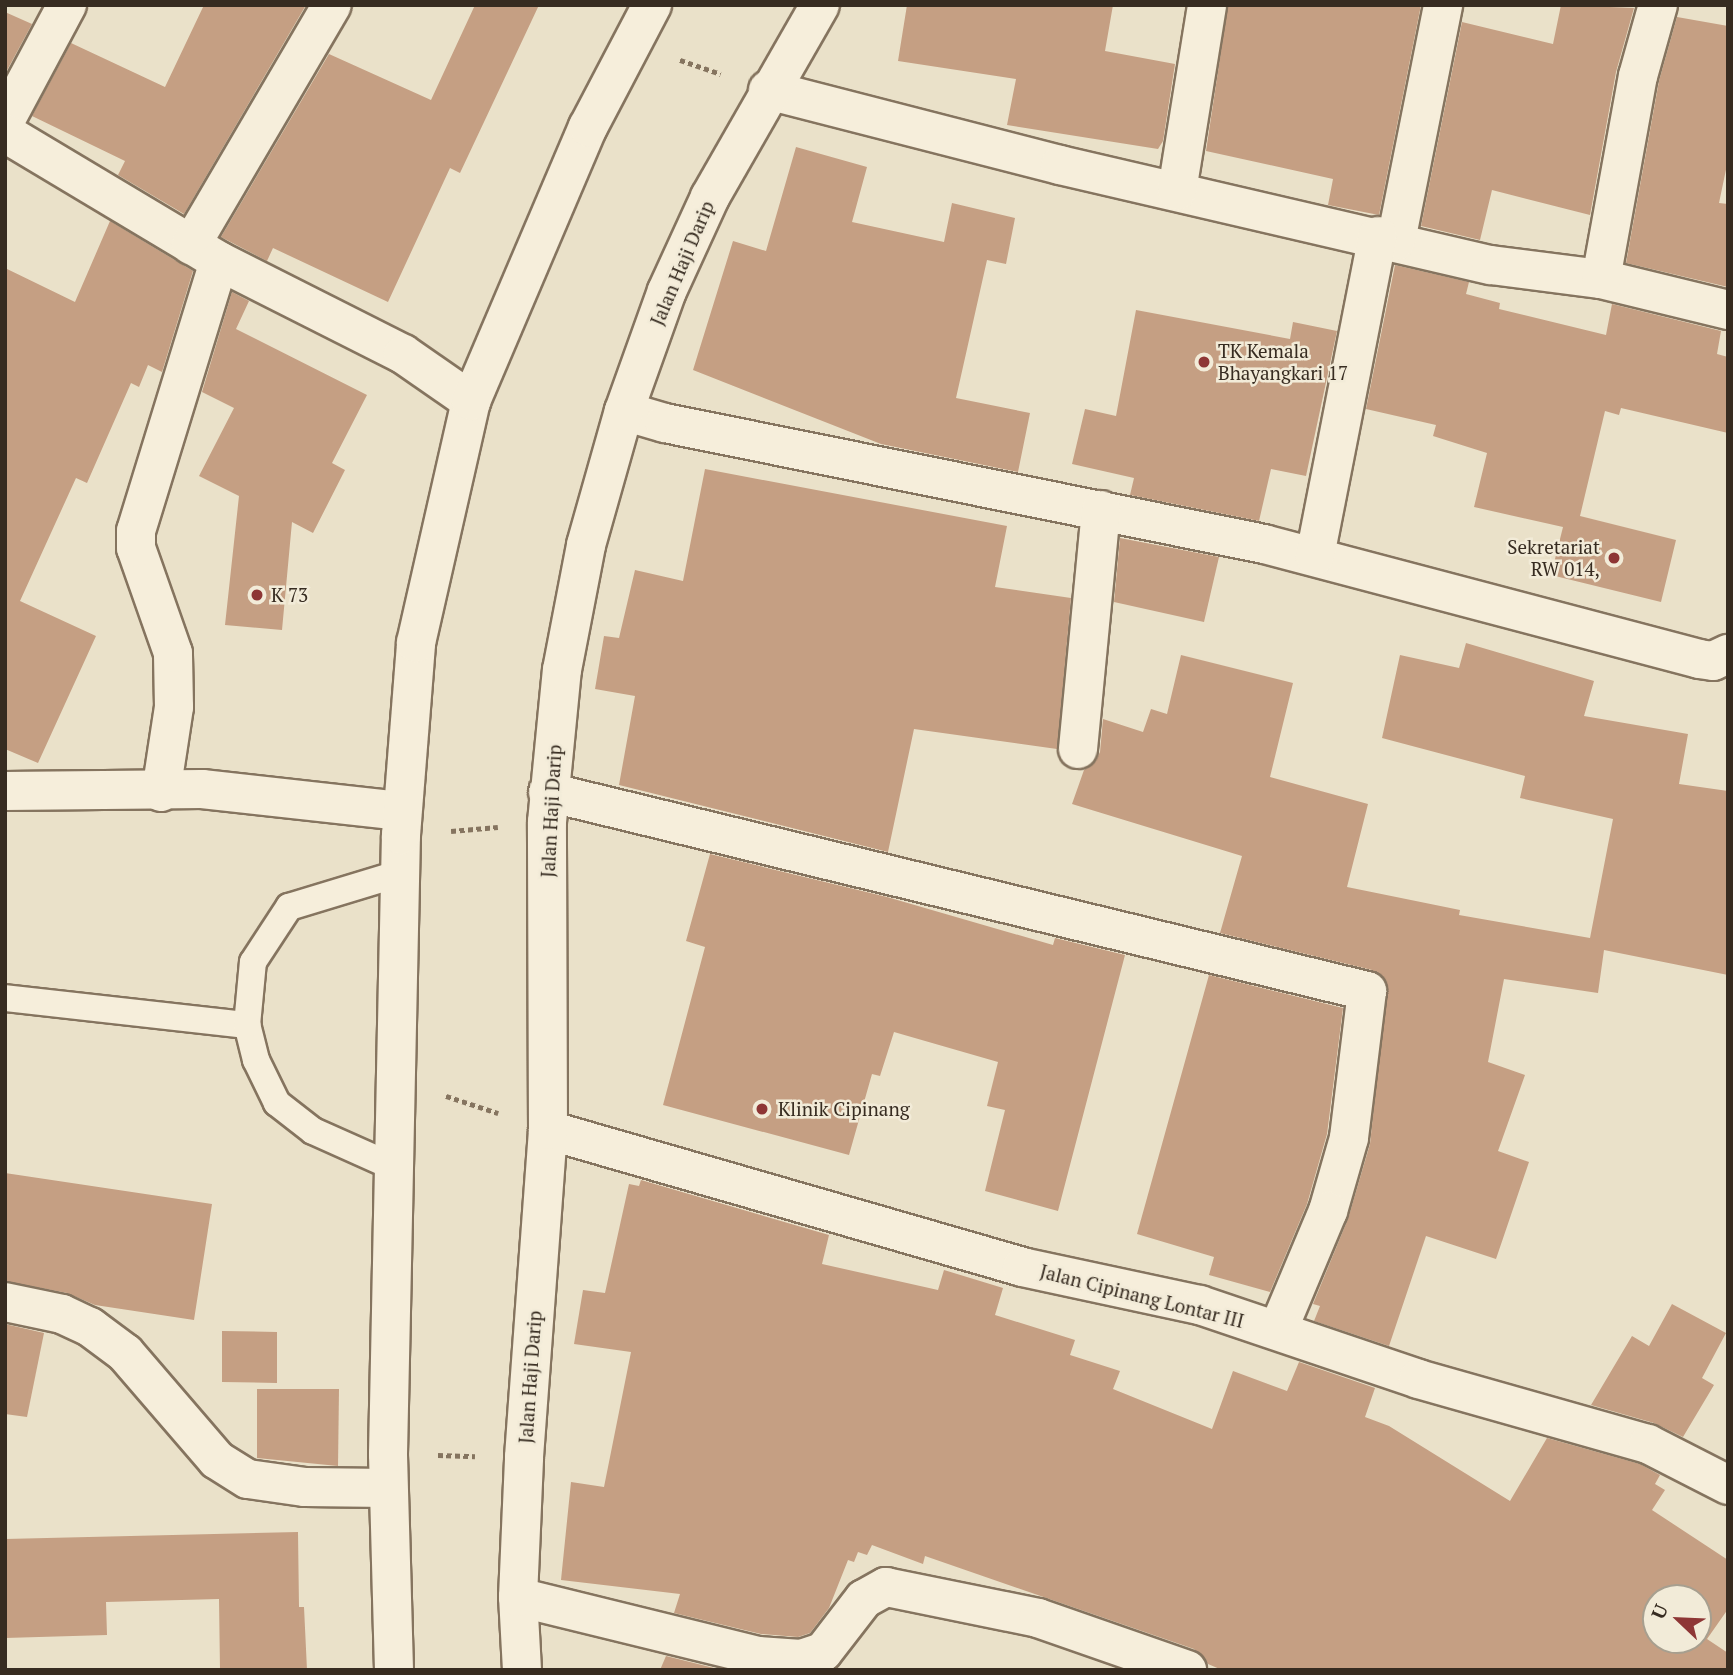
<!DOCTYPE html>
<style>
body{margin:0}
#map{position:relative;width:1733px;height:1675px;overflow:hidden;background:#eae1c9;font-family:"PT Serif",serif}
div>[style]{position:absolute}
.building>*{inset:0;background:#c59f83}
.path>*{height:4.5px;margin-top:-2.25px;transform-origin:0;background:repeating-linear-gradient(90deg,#85745f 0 5px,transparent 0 8.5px)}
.roads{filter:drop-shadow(2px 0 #85745f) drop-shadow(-2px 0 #85745f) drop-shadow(0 2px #85745f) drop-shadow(0 -2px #85745f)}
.service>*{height:26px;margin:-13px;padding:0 13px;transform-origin:13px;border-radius:13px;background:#f6eedb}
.minor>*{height:38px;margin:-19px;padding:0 19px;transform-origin:19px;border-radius:19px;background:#f6eedb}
.secondary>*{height:38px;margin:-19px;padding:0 19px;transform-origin:19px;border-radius:19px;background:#f6eedb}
.dots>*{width:19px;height:19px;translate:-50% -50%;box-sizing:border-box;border:4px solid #f2ebd8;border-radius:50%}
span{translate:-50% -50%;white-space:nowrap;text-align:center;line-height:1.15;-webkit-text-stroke:5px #f2ebd8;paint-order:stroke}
.street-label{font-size:19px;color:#372c21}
.poi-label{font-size:19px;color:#372c21}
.left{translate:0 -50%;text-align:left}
.right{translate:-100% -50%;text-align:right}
.frame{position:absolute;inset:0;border:7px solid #372c21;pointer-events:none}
.north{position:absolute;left:1642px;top:1584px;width:70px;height:70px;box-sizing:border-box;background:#f2ebd8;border:2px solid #a79f8f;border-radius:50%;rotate:293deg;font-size:19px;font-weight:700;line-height:28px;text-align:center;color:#372c21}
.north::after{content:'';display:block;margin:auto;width:24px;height:32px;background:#8e3635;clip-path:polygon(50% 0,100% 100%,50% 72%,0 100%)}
</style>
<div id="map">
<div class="building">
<i style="clip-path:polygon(204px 5px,306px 5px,184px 214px,118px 175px,125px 161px,32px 116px,71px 43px,165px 87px)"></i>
<i style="clip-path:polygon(475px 5px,539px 5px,460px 173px,450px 168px,388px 302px,273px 248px,267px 261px,221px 237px,329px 54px,431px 100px)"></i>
<i style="clip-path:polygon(907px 5px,1113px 5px,1105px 51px,1175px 64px,1163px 141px,1158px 149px,1007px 125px,1016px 79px,898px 61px)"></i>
<i style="clip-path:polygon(1228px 5px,1421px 5px,1379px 215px,1328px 205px,1333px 179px,1206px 151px)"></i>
<i style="clip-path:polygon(1561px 5px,1634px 8px,1616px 72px,1590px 215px,1492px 190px,1480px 240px,1421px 226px,1462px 22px,1553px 44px)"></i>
<i style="clip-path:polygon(5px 12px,32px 24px,5px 74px)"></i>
<i style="clip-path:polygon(1677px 17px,1728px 26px,1728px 160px,1719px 203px,1728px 204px,1728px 287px,1626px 263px,1659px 81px)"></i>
<i style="clip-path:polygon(796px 147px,867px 167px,852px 222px,944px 242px,952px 203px,1015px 218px,1006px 264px,987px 260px,956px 398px,1030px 413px,1018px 472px,881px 444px,693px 370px,733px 241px,766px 251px)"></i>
<i style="clip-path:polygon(110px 221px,193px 271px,162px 372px,148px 365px,139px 387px,131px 383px,87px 483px,76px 478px,20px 601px,96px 636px,38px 763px,5px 749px,5px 268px,75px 302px)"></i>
<i style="clip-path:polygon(1395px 265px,1469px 282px,1466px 294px,1500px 303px,1499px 309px,1606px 335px,1612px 304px,1721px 331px,1717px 354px,1728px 357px,1728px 433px,1621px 408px,1619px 415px,1605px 411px,1580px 516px,1676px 540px,1661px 602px,1551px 575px,1563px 527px,1474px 507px,1487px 453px,1433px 436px,1436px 425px,1366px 409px)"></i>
<i style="clip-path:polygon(232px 292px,249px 301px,236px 329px,367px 395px,332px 463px,345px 470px,313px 533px,292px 522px,282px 630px,225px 625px,239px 496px,199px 476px,234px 408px,202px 392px)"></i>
<i style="clip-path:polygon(1136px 310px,1290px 339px,1293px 322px,1337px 331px,1306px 476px,1271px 469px,1259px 521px,1130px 495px,1134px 478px,1072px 464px,1085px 409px,1116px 416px)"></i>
<i style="clip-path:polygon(705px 469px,1007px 526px,995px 587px,1071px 598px,1057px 749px,914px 729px,888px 852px,619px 785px,635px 696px,595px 689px,604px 636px,619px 638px,635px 570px,683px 581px)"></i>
<i style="clip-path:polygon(1120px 538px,1219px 557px,1204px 622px,1114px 602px)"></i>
<i style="clip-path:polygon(1466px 643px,1594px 681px,1584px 716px,1688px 734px,1679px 784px,1728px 791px,1728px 975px,1604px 950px,1598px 993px,1504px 979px,1488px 1062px,1525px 1075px,1498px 1151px,1529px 1162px,1496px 1259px,1426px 1236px,1389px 1346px,1314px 1321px,1320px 1306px,1313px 1304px,1348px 1219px,1370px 1144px,1387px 983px,1372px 970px,1220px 933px,1242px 856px,1072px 804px,1084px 770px,1095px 762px,1100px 752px,1103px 719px,1143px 732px,1151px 709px,1167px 714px,1181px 655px,1293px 683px,1270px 777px,1368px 804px,1347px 887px,1460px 910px,1459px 915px,1590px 938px,1613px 819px,1520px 798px,1525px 776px,1382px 738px,1400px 655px,1459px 668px)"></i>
<i style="clip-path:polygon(710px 854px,887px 897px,1053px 945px,1055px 938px,1125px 955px,1058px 1211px,985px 1191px,1005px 1110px,987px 1106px,998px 1062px,894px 1032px,880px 1076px,872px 1074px,849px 1155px,663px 1105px,705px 947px,686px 941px)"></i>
<i style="clip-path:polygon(1209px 975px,1343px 1008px,1327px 1134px,1307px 1204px,1270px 1292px,1209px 1275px,1214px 1257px,1137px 1234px)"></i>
<i style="clip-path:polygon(5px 1173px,212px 1204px,194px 1320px,95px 1305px,67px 1293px,5px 1281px)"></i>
<i style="clip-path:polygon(evenodd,641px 1180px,829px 1235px,822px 1264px,938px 1290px,944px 1270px,1003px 1288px,995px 1315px,1075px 1340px,1070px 1355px,1120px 1371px,1113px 1389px,1212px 1429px,1233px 1371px,1287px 1391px,1299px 1362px,1375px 1388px,1365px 1417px,1389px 1426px,1510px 1501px,1547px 1438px,1640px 1464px,1660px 1475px,1655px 1484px,1665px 1490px,1652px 1510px,1728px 1560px,1728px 1609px,1707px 1639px,1728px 1653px,1728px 1670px,1222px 1670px,1208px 1664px,1194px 1649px,925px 1556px,923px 1564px,872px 1545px,867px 1555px,858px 1552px,854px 1562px,848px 1560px,829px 1608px,810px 1633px,798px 1637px,761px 1634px,674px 1613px,680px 1594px,561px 1580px,571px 1482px,604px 1487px,631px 1352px,574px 1344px,583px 1290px,605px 1293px,629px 1184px,639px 1186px,641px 1180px,1656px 1598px,1698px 1598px,1698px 1640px,1656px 1640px,1656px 1598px)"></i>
<i style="clip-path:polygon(1672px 1304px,1726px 1333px,1702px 1378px,1714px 1385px,1683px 1437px,1654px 1423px,1591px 1405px,1632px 1336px,1649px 1346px)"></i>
<i style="clip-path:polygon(5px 1324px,44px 1333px,27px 1417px,5px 1414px)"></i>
<i style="clip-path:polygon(222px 1331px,277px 1332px,277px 1383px,222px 1382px)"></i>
<i style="clip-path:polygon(257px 1389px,339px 1389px,338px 1466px,257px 1458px)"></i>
<i style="clip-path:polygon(298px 1532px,299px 1607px,304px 1607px,307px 1670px,220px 1670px,219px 1599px,106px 1602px,107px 1635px,5px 1638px,5px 1539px)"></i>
<i style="clip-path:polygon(666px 1656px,722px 1670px,660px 1670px)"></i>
</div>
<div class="path">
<i style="left:680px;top:60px;width:43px;rotate:18.9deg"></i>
<i style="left:451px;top:831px;width:47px;rotate:-4.9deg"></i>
<i style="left:446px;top:1096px;width:55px;rotate:18.1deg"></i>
<i style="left:438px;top:1455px;width:37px;rotate:2deg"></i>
</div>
<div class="roads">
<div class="service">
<i style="left:5px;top:998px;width:244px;rotate:6.4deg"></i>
<i style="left:396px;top:1168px;width:91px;rotate:-156deg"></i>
<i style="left:313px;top:1131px;width:46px;rotate:-142.1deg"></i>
<i style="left:277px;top:1103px;width:48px;rotate:-116deg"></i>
<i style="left:256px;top:1060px;width:36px;rotate:-104deg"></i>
<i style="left:247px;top:1025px;width:63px;rotate:-84.6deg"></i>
<i style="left:253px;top:962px;width:66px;rotate:-56.8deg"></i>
<i style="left:289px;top:907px;width:117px;rotate:-16.9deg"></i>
</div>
<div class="minor">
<i style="left:768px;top:90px;width:301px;rotate:14.4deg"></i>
<i style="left:1060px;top:165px;width:442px;rotate:13.1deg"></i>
<i style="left:1491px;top:265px;width:111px;rotate:7.3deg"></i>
<i style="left:1601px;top:279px;width:131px;rotate:13.7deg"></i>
<i style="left:5px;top:121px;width:132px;rotate:-61.9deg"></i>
<i style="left:5px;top:133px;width:249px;rotate:30.9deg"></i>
<i style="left:219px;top:261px;width:206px;rotate:26.8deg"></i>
<i style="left:403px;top:354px;width:83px;rotate:34.7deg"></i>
<i style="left:1177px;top:191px;width:188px;rotate:-80.8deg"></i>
<i style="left:1396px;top:241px;width:241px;rotate:-78.7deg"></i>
<i style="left:191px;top:245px;width:278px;rotate:-59.6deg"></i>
<i style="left:1601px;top:279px;width:206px;rotate:-79.7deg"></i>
<i style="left:1638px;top:76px;width:74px;rotate:-74.3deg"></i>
<i style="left:624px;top:411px;width:43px;rotate:16.3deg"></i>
<i style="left:665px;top:423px;width:611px;rotate:11.42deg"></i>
<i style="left:1264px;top:544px;width:450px;rotate:14.8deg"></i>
<i style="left:1699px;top:659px;width:14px;rotate:8deg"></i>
<i style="left:1713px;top:661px;width:17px;rotate:-25deg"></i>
<i style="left:1315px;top:556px;width:326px;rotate:-78.9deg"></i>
<i style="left:1078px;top:749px;width:240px;rotate:-84.5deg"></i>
<i style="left:5px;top:791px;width:197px;rotate:-0.6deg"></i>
<i style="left:202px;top:789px;width:201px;rotate:6.3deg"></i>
<i style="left:161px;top:792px;width:86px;rotate:-81.3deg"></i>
<i style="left:174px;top:707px;width:54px;rotate:-91.1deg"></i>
<i style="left:173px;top:653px;width:111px;rotate:-109.4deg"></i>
<i style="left:136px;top:548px;width:17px;rotate:-90deg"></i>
<i style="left:136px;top:531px;width:282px;rotate:-72.9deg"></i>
<i style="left:548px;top:792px;width:843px;rotate:13.66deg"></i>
<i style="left:1367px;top:991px;width:148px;rotate:97deg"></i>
<i style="left:1349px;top:1138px;width:76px;rotate:106deg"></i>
<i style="left:1328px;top:1211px;width:129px;rotate:112.8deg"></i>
<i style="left:548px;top:1130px;width:493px;rotate:16.1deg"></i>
<i style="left:1022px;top:1267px;width:182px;rotate:12.1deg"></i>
<i style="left:1200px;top:1305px;width:230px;rotate:18.7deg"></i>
<i style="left:1418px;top:1379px;width:239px;rotate:15.8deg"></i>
<i style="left:1648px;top:1444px;width:90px;rotate:27.1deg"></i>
<i style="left:5px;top:1302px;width:58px;rotate:11.9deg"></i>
<i style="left:62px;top:1314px;width:31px;rotate:25deg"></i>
<i style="left:90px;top:1327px;width:44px;rotate:36.6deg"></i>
<i style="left:125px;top:1353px;width:141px;rotate:49.3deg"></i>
<i style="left:217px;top:1460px;width:36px;rotate:32deg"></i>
<i style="left:248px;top:1479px;width:58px;rotate:8deg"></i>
<i style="left:305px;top:1487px;width:83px;rotate:0.7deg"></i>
<i style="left:518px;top:1597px;width:247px;rotate:13.8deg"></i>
<i style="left:758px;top:1656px;width:43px;rotate:4deg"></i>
<i style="left:801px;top:1659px;width:23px;rotate:-18deg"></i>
<i style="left:823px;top:1652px;width:67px;rotate:-52.3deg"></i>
<i style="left:864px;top:1599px;width:25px;rotate:-29deg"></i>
<i style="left:886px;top:1587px;width:155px;rotate:11.5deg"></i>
<i style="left:1038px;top:1618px;width:158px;rotate:19.2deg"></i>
</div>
<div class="secondary">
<i style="left:394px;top:1670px;width:216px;rotate:-91.6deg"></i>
<i style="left:388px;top:1454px;width:619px;rotate:-88.8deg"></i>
<i style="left:401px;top:835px;width:193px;rotate:-85.5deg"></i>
<i style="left:416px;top:643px;width:248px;rotate:-77.2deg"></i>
<i style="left:471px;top:401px;width:298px;rotate:-66.9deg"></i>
<i style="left:588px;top:127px;width:138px;rotate:-62.3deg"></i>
<i style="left:522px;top:1670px;width:73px;rotate:-93.1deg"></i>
<i style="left:518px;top:1597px;width:140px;rotate:-87.5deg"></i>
<i style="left:524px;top:1457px;width:328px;rotate:-85.8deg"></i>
<i style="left:548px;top:1130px;width:308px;rotate:-90.2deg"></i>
<i style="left:547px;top:822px;width:153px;rotate:-84.4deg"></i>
<i style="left:562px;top:670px;width:127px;rotate:-79.1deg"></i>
<i style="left:586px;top:545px;width:139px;rotate:-74.2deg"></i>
<i style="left:624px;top:411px;width:127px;rotate:-70.3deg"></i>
<i style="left:667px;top:291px;width:103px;rotate:-65.4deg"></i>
<i style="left:710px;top:197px;width:221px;rotate:-60.2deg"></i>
</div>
</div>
<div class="dots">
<i style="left:1204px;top:362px;background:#8e3635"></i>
<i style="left:1614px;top:558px;background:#8e3635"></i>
<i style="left:257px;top:595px;background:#8e3635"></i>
<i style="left:762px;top:1109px;background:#8e3635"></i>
</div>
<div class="street-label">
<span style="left:682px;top:263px;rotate:-67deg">Jalan Haji Darip</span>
<span style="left:551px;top:811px;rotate:-87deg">Jalan Haji Darip</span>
<span style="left:1142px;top:1296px;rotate:14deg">Jalan Cipinang Lontar III</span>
<span style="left:530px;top:1377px;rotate:-86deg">Jalan Haji Darip</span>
</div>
<div class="poi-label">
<span class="left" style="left:1218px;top:362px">TK Kemala<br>Bhayangkari 17</span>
<span class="right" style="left:1600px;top:558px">Sekretariat<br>RW 014,</span>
<span class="left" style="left:271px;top:595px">K 73</span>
<span class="left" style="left:778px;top:1109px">Klinik Cipinang</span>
</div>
<div class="frame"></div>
<div class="north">U</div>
</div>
